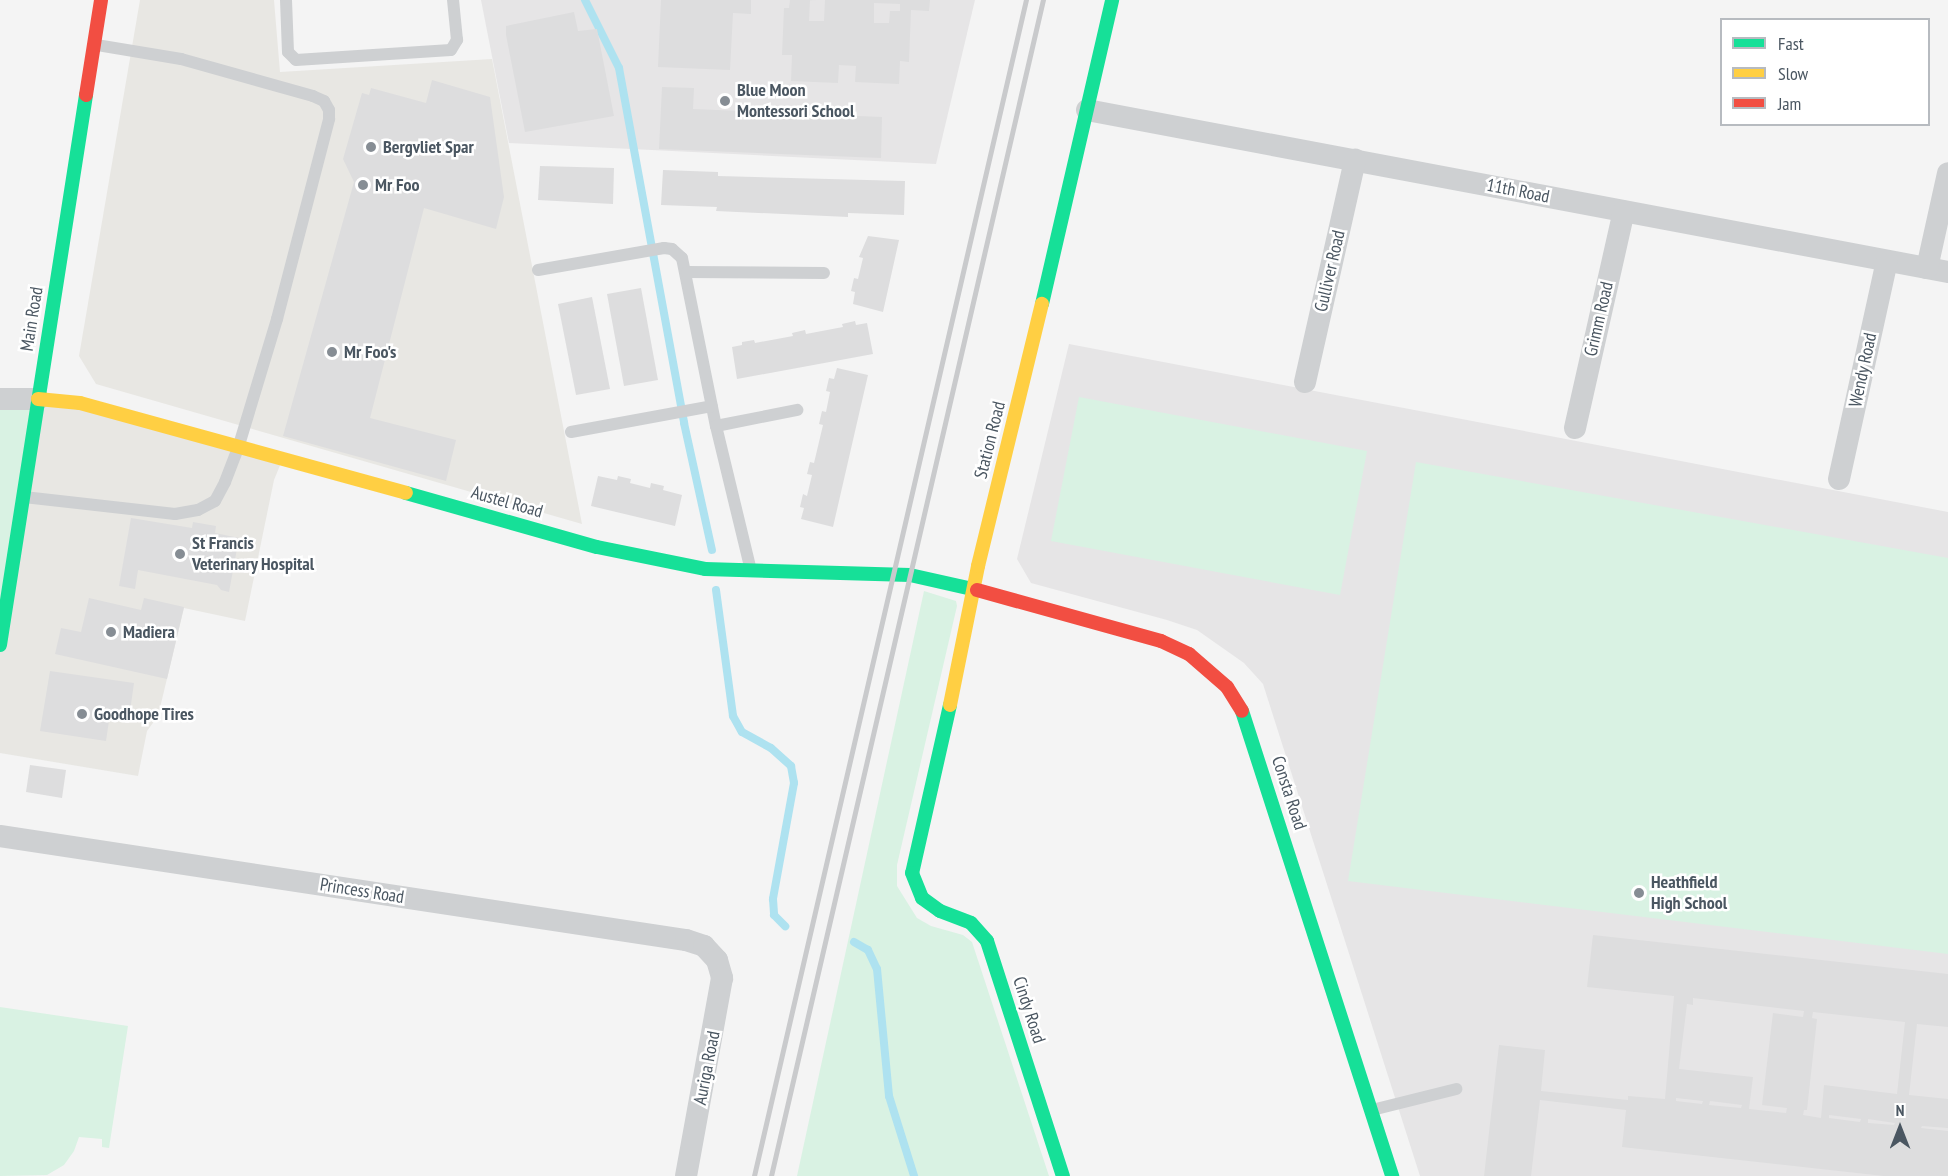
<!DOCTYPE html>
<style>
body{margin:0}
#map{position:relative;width:1948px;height:1176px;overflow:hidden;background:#f4f4f4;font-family:"PT Sans Narrow",sans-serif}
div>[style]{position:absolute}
.commercial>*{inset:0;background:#e8e7e3}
.education>*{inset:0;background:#e6e5e6}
.green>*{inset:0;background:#d9f2e3}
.stream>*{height:8px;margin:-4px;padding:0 4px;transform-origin:4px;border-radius:4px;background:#aee2f0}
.building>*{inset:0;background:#ddddde}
.lane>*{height:12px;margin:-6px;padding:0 6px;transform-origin:6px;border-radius:6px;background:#ced0d2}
.street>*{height:22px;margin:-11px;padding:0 11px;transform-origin:11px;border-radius:11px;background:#ced0d2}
.fast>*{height:14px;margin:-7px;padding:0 7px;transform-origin:7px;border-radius:7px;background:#16e098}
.slow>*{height:14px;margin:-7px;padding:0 7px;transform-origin:7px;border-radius:7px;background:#ffcf43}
.jam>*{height:14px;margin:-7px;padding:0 7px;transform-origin:7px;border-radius:7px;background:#f24e42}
.rail>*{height:4.5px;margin:-2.25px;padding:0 2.25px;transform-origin:2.25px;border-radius:2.25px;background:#c9cacc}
.dots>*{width:16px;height:16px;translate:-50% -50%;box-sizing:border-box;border:3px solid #fff;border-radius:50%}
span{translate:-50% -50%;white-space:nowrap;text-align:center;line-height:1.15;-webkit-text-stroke:5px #fff;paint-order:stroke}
.poi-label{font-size:18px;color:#4a5661;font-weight:700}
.left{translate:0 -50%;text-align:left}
.street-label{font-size:18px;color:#4a5661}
.legend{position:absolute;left:1720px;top:18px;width:210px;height:108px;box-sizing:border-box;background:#fff;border:2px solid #b7bbc0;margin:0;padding:8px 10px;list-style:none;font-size:18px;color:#4a5661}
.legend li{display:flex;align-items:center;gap:12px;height:30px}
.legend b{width:30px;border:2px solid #b7bbc0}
.north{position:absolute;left:1870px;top:1098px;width:60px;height:60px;-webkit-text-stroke:4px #fff;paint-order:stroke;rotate:0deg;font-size:16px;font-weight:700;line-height:24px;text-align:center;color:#4a5661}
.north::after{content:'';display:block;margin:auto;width:21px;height:27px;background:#4a5661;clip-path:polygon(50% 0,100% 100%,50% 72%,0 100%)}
</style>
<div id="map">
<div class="commercial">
<i style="clip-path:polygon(140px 0,274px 0,280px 72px,492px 59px,582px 524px,96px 384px,79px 356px)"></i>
<i style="clip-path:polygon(38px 399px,283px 458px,274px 480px,245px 621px,184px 608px,158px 716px,147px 731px,138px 776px,0 753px,0 645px)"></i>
</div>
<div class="education">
<i style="clip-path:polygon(481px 0,975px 0,936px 164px,509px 143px)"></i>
<i style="clip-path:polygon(1069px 344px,1948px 512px,1948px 1176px,1420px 1176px,1263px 684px,1244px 663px,1197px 630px,1167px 620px,1031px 583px,1017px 559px)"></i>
</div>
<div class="green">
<i style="clip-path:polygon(1079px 397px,1367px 451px,1340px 595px,1051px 541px)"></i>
<i style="clip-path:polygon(0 399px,38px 399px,0 631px)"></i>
<i style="clip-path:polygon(1416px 462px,1948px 558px,1948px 954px,1348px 881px)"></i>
<i style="clip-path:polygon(924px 591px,956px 601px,957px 606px,897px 865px,897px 886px,917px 918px,931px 926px,963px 935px,972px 942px,1049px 1176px,797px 1176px)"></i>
<i style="clip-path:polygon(0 1007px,128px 1026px,109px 1148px,102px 1147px,102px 1139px,79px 1137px,74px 1151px,64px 1165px,47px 1175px,0 1176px)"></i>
</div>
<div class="stream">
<i style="left:585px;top:0;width:76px;rotate:63.4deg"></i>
<i style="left:619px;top:68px;width:361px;rotate:79.6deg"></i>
<i style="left:684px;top:423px;width:130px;rotate:77.6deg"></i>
<i style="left:716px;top:590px;width:127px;rotate:82.3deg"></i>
<i style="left:733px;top:716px;width:18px;rotate:61deg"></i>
<i style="left:742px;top:732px;width:33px;rotate:29deg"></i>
<i style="left:771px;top:748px;width:27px;rotate:42deg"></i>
<i style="left:791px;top:766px;width:17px;rotate:80deg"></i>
<i style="left:794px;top:783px;width:118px;rotate:100.3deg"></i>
<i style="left:773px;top:899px;width:16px;rotate:86deg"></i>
<i style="left:774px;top:915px;width:16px;rotate:45deg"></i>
<i style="left:854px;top:942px;width:16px;rotate:30deg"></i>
<i style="left:868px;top:950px;width:21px;rotate:65deg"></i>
<i style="left:877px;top:969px;width:128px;rotate:84.6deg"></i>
<i style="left:889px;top:1096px;width:84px;rotate:72.6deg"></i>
</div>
<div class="building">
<i style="clip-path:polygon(661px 0,751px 0,751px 14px,733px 13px,730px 70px,658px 67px)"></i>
<i style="clip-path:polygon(evenodd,790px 0,810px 0,809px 21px,824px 21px,825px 0,930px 0,929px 11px,911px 10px,909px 62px,900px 61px,899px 84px,855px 82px,856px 66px,839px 65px,838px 83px,791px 81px,792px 55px,782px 55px,784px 8px,789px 8px,790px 0,874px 3px,900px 4px,900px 11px,890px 11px,889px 23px,874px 23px,874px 3px)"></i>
<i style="clip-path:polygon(574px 12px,578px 31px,597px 29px,614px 116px,525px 132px,506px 35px,506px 26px)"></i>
<i style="clip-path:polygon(432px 80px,490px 97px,504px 197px,496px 229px,424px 208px,370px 418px,456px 440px,446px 481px,283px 436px,354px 182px,343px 159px,362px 93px,369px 95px,371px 88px,426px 103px)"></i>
<i style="clip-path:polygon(662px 87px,694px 88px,693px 109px,882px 117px,881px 158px,659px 149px)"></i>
<i style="clip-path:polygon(540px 166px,614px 168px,613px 204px,538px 200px)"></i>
<i style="clip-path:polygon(663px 170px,718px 172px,718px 176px,905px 181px,904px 215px,848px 213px,848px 217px,716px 211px,717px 207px,661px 205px)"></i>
<i style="clip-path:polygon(868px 236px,899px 240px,883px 312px,853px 304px,855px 292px,851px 291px,854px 278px,858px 279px,863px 258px,859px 257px)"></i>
<i style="clip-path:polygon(641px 288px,658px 380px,624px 386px,607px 294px)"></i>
<i style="clip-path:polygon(592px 297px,610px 389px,576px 395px,558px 304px)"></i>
<i style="clip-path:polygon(855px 321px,856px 325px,867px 323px,873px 354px,737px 379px,732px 347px,742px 345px,742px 342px,754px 340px,755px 343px,793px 336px,792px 333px,805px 330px,806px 334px,843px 327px,842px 324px)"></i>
<i style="clip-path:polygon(837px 368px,868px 375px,833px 527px,801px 519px,804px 508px,800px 507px,803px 494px,807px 496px,812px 475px,807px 474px,810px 462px,814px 463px,823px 425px,819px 424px,822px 411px,826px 412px,830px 392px,826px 391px,829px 378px,834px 379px)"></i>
<i style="clip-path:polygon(598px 476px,617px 480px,618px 476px,631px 479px,630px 483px,650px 488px,651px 483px,664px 486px,663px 490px,682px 495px,675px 526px,591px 506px)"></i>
<i style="clip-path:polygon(131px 518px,192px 528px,193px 522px,216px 526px,215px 533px,239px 538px,229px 592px,221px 590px,217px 585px,138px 570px,135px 589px,119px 586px)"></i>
<i style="clip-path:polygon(89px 598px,141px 610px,144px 598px,184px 607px,167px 679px,55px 654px,61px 628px,81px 632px)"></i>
<i style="clip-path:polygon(50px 671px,134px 683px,129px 718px,110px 714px,106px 741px,40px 731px)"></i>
<i style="clip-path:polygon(30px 765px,66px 770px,62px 798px,26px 792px)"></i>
<i style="clip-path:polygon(evenodd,1593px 935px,1948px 974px,1948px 1027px,1917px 1024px,1909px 1095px,1948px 1099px,1948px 1128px,1922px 1126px,1921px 1128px,1948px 1131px,1948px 1176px,1884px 1176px,1622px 1147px,1626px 1110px,1540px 1100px,1531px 1176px,1484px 1176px,1499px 1045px,1545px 1050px,1541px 1091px,1628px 1100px,1628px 1096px,1665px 1099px,1674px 996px,1587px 987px,1593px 935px,1693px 998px,1804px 1011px,1803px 1017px,1773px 1013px,1762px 1105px,1787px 1108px,1786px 1113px,1749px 1109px,1753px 1077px,1679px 1069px,1687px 1004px,1693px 1005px,1693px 998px,1593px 935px,1813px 1012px,1905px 1022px,1897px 1094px,1824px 1085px,1821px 1118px,1803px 1115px,1804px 1110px,1807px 1110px,1817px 1019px,1812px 1018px,1813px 1012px,1593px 935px,1676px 1098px,1703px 1101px,1702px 1104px,1676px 1101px,1676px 1098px,1593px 935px,1710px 1101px,1742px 1105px,1741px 1108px,1709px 1105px,1710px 1101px,1593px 935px,1829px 1115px,1861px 1119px,1860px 1122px,1829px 1118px,1829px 1115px,1593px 935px,1868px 1119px,1895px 1123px,1894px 1125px,1868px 1123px,1868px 1119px)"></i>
</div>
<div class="lane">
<i style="left:286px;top:0;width:52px;rotate:87.8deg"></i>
<i style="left:288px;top:52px;width:11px;rotate:45deg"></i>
<i style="left:296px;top:60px;width:155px;rotate:-3.7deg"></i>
<i style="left:451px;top:50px;width:12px;rotate:-59deg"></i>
<i style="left:457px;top:40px;width:40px;rotate:-95.7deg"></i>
<i style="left:538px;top:270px;width:128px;rotate:-9.9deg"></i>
<i style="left:664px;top:248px;width:8px;rotate:7deg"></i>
<i style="left:672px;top:249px;width:13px;rotate:42deg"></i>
<i style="left:682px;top:258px;width:171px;rotate:78.6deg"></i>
<i style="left:716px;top:426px;width:149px;rotate:76.4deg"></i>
<i style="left:687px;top:272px;width:137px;rotate:0.4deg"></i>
<i style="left:716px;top:426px;width:83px;rotate:-11.2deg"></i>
<i style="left:571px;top:432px;width:143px;rotate:-10.4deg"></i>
<i style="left:24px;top:497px;width:152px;rotate:6.4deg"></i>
<i style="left:175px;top:514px;width:23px;rotate:-10deg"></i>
<i style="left:198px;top:510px;width:19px;rotate:-28deg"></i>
<i style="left:215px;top:501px;width:21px;rotate:-62deg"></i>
<i style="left:225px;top:482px;width:40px;rotate:-69deg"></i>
<i style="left:239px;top:445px;width:132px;rotate:-73.2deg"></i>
<i style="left:277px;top:319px;width:207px;rotate:-75.4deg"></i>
<i style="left:329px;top:119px;width:9px;rotate:-90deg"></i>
<i style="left:329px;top:110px;width:10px;rotate:-119deg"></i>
<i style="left:324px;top:101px;width:12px;rotate:-156deg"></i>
<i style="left:313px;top:96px;width:137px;rotate:-164.3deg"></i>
<i style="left:181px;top:59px;width:86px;rotate:-170.6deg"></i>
<i style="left:1372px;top:1110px;width:87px;rotate:-14deg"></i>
</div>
<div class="street">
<i style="left:1087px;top:110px;width:876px;rotate:10.66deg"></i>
<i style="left:1927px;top:268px;width:97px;rotate:-77.5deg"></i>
<i style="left:1305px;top:382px;width:228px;rotate:-77.3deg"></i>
<i style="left:0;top:399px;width:38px"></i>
<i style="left:1575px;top:428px;width:222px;rotate:-77.3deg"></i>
<i style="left:1839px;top:479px;width:223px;rotate:-77.6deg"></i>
<i style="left:0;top:836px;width:694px;rotate:8.62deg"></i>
<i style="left:686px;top:940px;width:19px;rotate:18deg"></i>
<i style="left:704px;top:946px;width:19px;rotate:47deg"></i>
<i style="left:717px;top:960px;width:19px;rotate:74deg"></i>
<i style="left:722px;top:978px;width:201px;rotate:100.3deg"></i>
</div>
<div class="fast">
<i style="left:1042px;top:304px;width:312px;rotate:-77deg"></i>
<i style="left:406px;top:493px;width:198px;rotate:15.8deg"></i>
<i style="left:597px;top:547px;width:110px;rotate:11.5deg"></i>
<i style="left:705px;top:569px;width:205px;rotate:1.7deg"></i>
<i style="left:910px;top:575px;width:69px;rotate:12.6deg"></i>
<i style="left:0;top:645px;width:557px;rotate:-81.11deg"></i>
<i style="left:950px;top:705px;width:172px;rotate:102.7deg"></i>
<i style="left:912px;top:873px;width:27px;rotate:68deg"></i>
<i style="left:922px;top:898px;width:22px;rotate:36deg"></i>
<i style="left:940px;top:911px;width:33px;rotate:21deg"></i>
<i style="left:971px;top:923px;width:24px;rotate:48deg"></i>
<i style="left:987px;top:941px;width:247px;rotate:72.1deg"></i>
<i style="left:1242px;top:711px;width:489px;rotate:72.1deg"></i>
</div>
<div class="slow">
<i style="left:38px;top:399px;width:42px;rotate:5.4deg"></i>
<i style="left:80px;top:403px;width:338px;rotate:15.4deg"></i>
<i style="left:950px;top:705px;width:142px;rotate:-78.6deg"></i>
<i style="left:978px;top:566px;width:270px;rotate:-76.3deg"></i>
</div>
<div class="jam">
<i style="left:86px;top:95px;width:96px;rotate:-81deg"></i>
<i style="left:977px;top:590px;width:191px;rotate:15.5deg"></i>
<i style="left:1161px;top:641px;width:31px;rotate:25deg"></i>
<i style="left:1189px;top:654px;width:50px;rotate:41deg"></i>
<i style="left:1227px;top:687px;width:28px;rotate:58deg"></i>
</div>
<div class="rail">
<i style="left:754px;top:1176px;width:1207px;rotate:-76.98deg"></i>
<i style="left:771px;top:1176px;width:1207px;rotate:-76.98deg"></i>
</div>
<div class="dots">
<i style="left:725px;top:101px;background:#868d94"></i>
<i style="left:371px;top:147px;background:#868d94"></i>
<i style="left:363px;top:185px;background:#868d94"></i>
<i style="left:332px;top:352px;background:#868d94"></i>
<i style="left:180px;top:554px;background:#868d94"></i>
<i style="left:111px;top:632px;background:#868d94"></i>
<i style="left:82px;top:714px;background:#868d94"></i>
<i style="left:1639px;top:893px;background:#868d94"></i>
</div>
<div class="poi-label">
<span class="left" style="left:737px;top:101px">Blue Moon<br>Montessori School</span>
<span class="left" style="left:383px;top:147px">Bergvliet Spar</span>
<span class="left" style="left:375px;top:185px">Mr Foo</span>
<span class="left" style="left:344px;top:352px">Mr Foo's</span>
<span class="left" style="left:192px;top:554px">St Francis<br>Veterinary Hospital</span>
<span class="left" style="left:123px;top:632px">Madiera</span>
<span class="left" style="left:94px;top:714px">Goodhope Tires</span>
<span class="left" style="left:1651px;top:893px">Heathfield<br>High School</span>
</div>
<div class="street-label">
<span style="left:1518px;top:191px;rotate:11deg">11th Road</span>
<span style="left:1330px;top:271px;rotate:-77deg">Gulliver Road</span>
<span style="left:32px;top:319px;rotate:-81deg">Main Road</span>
<span style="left:1599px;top:319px;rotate:-77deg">Grimm Road</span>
<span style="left:1863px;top:370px;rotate:-78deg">Wendy Road</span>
<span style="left:990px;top:440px;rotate:-76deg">Station Road</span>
<span style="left:507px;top:502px;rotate:16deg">Austel Road</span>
<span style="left:1289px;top:793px;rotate:72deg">Consta Road</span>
<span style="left:362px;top:891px;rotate:9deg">Princess Road</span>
<span style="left:1029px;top:1010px;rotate:72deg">Cindy Road</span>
<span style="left:707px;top:1068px;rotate:-79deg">Auriga Road</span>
</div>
<ul class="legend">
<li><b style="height:8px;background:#16e098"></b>Fast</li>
<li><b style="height:8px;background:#ffcf43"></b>Slow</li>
<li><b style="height:8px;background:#f24e42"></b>Jam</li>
</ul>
<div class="north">N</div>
</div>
